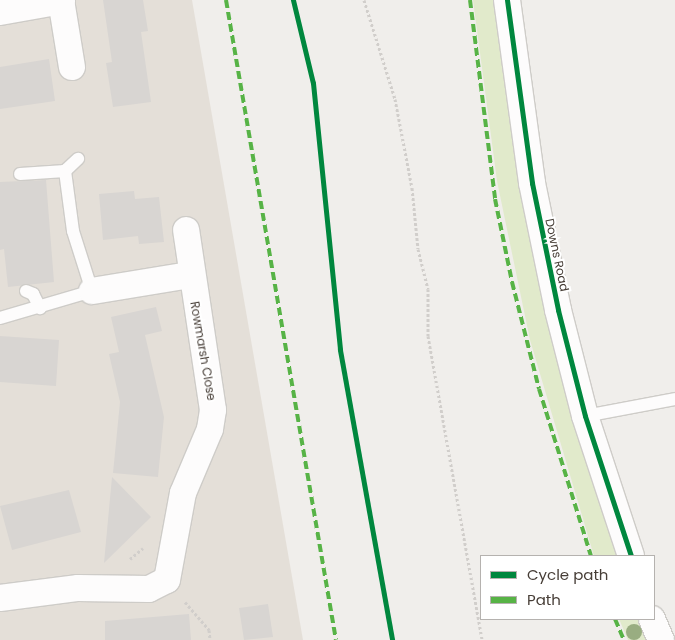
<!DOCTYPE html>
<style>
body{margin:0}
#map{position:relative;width:675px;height:640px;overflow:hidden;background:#f0eeeb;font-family:Poppins,sans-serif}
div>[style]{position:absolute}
.residential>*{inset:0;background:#e4dfd8}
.green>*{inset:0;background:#e1eacb}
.building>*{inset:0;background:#d8d5d2}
.path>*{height:3px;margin-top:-1.5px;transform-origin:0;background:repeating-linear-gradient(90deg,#d1cecb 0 2.5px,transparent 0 5px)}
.roads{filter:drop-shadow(1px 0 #ceccc8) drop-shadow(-1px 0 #ceccc8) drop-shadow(0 1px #ceccc8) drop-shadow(0 -1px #ceccc8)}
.service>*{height:12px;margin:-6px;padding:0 6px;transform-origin:6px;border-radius:6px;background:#fdfcfc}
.minor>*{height:26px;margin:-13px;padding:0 13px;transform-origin:13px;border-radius:13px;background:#fdfcfc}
.quiet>*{height:4px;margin-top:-2px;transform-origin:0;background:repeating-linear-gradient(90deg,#57b346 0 8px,transparent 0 12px)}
.cycleway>*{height:5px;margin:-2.5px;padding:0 2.5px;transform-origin:2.5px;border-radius:2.5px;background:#00873e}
.trees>*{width:16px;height:16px;margin:-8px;border-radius:50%;background:#99ad81}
span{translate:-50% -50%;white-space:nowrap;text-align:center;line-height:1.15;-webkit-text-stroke:4px #fff;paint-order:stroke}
.street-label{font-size:12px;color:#473e37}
.legend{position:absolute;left:480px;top:555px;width:175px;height:65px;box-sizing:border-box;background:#fff;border:1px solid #b5b2af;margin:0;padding:6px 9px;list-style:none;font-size:15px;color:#473e37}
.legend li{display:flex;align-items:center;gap:10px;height:25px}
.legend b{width:25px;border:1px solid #b5b2af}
</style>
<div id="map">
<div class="residential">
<i style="clip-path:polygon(0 0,192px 0,303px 640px,0 640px)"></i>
</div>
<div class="green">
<i style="clip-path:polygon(473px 0,494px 0,521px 193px,574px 419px,619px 556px,594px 556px,530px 340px,497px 181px)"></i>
<i style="clip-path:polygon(619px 619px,645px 619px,654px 640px,628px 640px)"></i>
</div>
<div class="building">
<i style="clip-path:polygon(103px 0,143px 0,148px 31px,141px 32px,151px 102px,113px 107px,106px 63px,112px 62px)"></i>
<i style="clip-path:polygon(49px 59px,55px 101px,0 109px,0 67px)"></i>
<i style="clip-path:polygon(46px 180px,54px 282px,8px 287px,4px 249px,0 250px,0 182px)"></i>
<i style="clip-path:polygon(134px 191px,135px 199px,159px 197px,164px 242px,139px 244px,138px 236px,103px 240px,99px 194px)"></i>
<i style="clip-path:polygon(156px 307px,162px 331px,145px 335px,164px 417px,158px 477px,113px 473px,120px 402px,109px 354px,119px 352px,111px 317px)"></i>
<i style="clip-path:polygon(0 336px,59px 340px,56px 386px,0 382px)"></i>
<i style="clip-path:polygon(112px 477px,151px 517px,104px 563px)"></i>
<i style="clip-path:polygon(69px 490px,81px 532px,12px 550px,0 506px)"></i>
<i style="clip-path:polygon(268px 604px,273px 637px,244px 640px,239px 608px)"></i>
<i style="clip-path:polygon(189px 614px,191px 640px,105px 640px,105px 621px)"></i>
</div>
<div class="path">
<i style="left:364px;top:0;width:104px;rotate:72.6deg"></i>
<i style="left:395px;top:99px;width:91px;rotate:79.2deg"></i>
<i style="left:412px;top:188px;width:61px;rotate:84.4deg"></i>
<i style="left:418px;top:249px;width:41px;rotate:76deg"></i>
<i style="left:428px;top:289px;width:47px;rotate:90deg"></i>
<i style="left:428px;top:336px;width:309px;rotate:79.9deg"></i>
<i style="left:130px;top:559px;width:17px;rotate:-40deg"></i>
<i style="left:185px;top:602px;width:37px;rotate:49deg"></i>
<i style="left:209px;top:630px;width:10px;rotate:84deg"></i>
</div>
<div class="roads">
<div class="service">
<i style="left:65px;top:171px;width:18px;rotate:-43deg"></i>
<i style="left:26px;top:291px;width:8px;rotate:23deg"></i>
<i style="left:33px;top:294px;width:16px;rotate:63deg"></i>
<i style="left:0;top:318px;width:96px;rotate:-16.4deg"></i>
<i style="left:92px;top:291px;width:63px;rotate:-107.6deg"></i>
<i style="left:73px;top:231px;width:61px;rotate:-97.6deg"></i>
<i style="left:65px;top:171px;width:45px;rotate:176.2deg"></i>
<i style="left:585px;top:416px;width:92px;rotate:-10.7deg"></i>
</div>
<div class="minor">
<i style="left:61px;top:0;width:68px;rotate:80.7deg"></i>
<i style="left:507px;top:0;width:185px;rotate:82.2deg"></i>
<i style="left:532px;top:183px;width:130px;rotate:78.4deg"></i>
<i style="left:558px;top:310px;width:109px;rotate:75.7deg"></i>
<i style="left:585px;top:416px;width:147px;rotate:71.8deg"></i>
<i style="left:0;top:12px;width:63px;rotate:-10.1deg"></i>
<i style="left:92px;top:291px;width:99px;rotate:-9.3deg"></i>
<i style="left:0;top:598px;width:79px;rotate:-7.3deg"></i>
<i style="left:78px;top:588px;width:71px;rotate:0.8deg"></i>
<i style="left:149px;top:589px;width:20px;rotate:-27deg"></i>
<i style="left:167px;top:580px;width:88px;rotate:-79.6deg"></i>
<i style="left:183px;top:493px;width:69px;rotate:-67.1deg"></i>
<i style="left:210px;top:429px;width:19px;rotate:-81deg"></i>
<i style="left:213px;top:410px;width:182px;rotate:-98.5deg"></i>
<i style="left:652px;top:619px;width:23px;rotate:67deg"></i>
</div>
</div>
<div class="quiet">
<i style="left:226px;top:0;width:649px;rotate:80.25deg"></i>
<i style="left:470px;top:0;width:201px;rotate:82.8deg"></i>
<i style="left:495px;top:199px;width:85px;rotate:78.4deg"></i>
<i style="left:512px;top:282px;width:110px;rotate:75.8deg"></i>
<i style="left:539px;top:389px;width:175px;rotate:72.7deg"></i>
<i style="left:615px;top:619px;width:23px;rotate:67deg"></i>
</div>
<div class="cycleway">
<i style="left:293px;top:0;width:85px;rotate:76.5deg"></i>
<i style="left:313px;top:83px;width:268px;rotate:84.2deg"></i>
<i style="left:340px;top:350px;width:295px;rotate:79.8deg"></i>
<i style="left:507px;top:0;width:185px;rotate:82.2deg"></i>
<i style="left:532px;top:183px;width:130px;rotate:78.4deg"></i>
<i style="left:558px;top:310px;width:109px;rotate:75.7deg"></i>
<i style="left:585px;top:416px;width:147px;rotate:71.8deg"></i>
</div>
<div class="trees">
<i style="left:634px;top:632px"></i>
</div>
<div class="street-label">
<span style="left:557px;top:255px;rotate:78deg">Downs Road</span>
<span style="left:203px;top:351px;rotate:80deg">Rowmarsh Close</span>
</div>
<ul class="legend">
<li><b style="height:6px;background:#00873e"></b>Cycle path</li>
<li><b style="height:6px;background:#57b346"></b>Path</li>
</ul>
</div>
